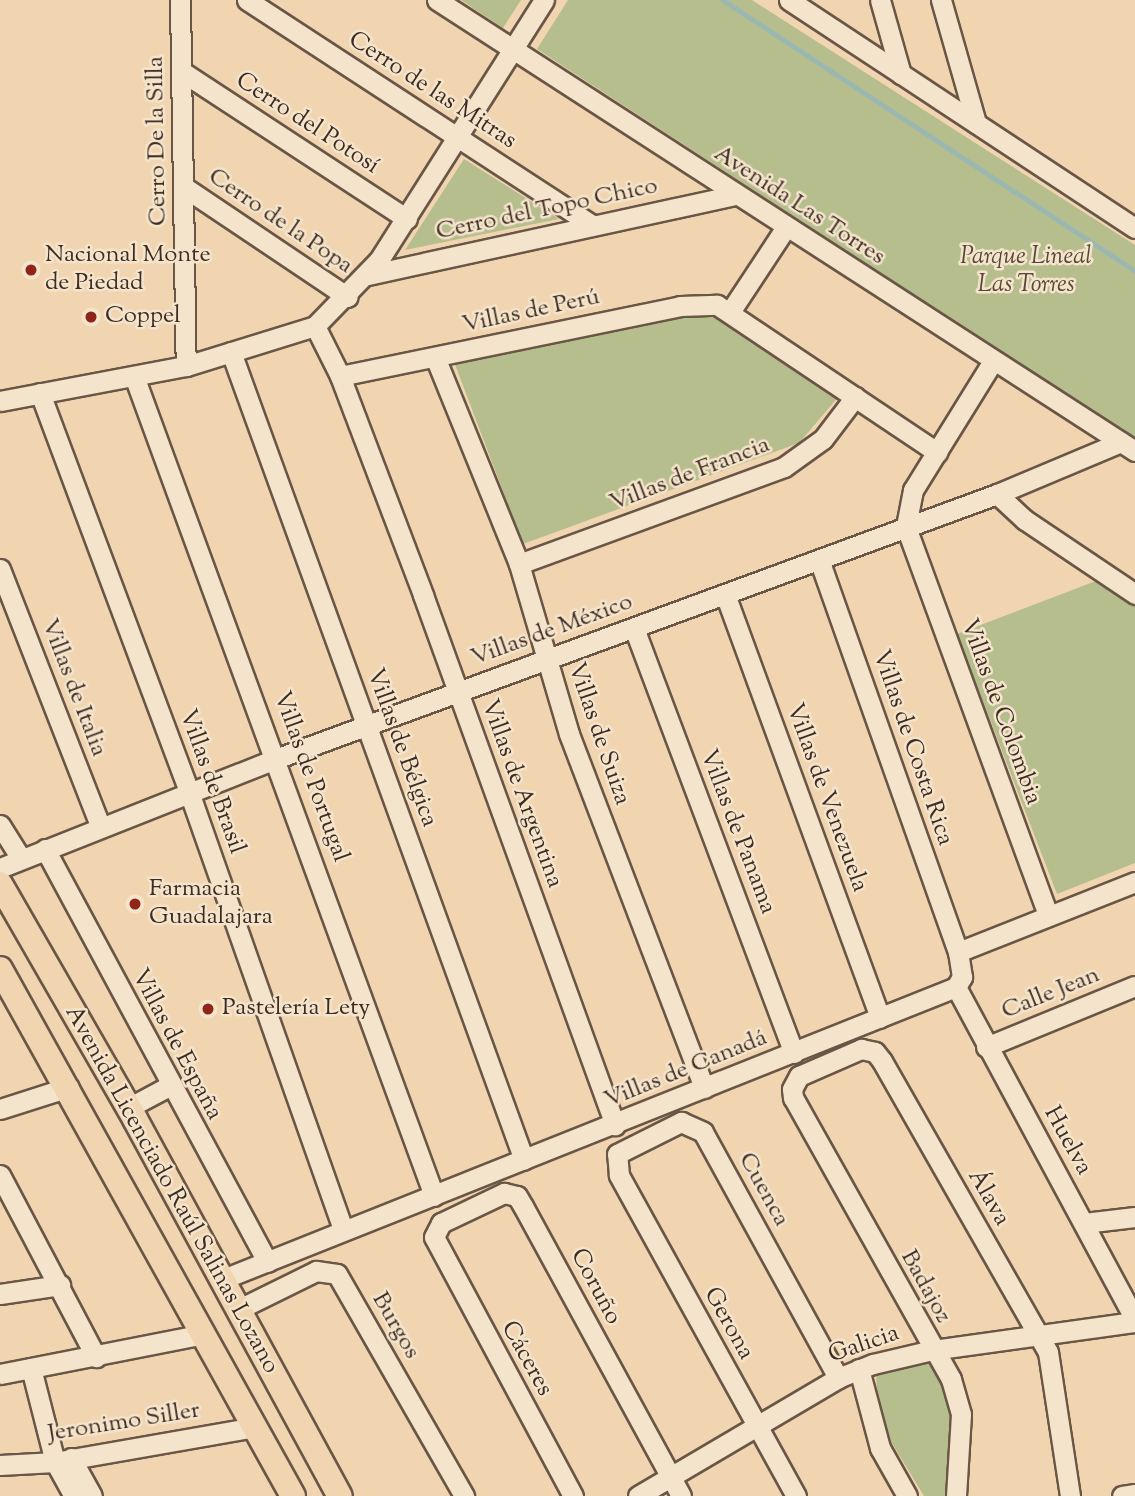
<!DOCTYPE html>
<meta charset="utf-8">
<style>
body{margin:0}
#map{position:relative;width:1135px;height:1496px;overflow:hidden;background:#f0d5b0;font-family:"Sorts Mill Goudy",serif}
div>[style]{position:absolute}
.green>*{inset:0;background:#b6be8e}
.stream>*{height:4.5px;margin:-2.25px;padding:0 2.25px;transform-origin:2.25px;border-radius:2.25px;background:#9bb8b0}
.roads{filter:drop-shadow(2px 0 #6a5646) drop-shadow(-2px 0 #6a5646) drop-shadow(0 2px #6a5646) drop-shadow(0 -2px #6a5646)}
.minor>*{height:19px;margin:-9.5px;padding:0 9.5px;transform-origin:9.5px;border-radius:9.5px;background:#f5e4cc}
.major>*{height:24px;margin:-12px;padding:0 12px;transform-origin:12px;border-radius:12px;background:#f0d5b0}
.dots>*{width:19px;height:19px;translate:-50% -50%;box-sizing:border-box;border:4px solid #f5e4cc;border-radius:50%}
span{translate:-50% -50%;white-space:nowrap;text-align:center;line-height:1.15;-webkit-text-stroke:5px #f5e4cc;paint-order:stroke}
.street-label{font-size:24px;color:#3e2c23}
.poi-label{font-size:24px;color:#3e2c23}
.left{translate:0 -50%;text-align:left}
.park-label{font-size:24px;color:#564938;font-style:italic}
</style>
<div id="map">
<div class="green">
<i style="clip-path:polygon(461px 0,521px 0,503px 28px)"></i>
<i style="clip-path:polygon(568px 0,752px 0,1135px 245px,1135px 439px,537px 49px)"></i>
<i style="clip-path:polygon(464px 159px,559px 219px,405px 250px)"></i>
<i style="clip-path:polygon(711px 312px,840px 395px,799px 443px,523px 544px,454px 362px)"></i>
<i style="clip-path:polygon(1101px 579px,1135px 601px,1135px 863px,1057px 894px,957px 634px)"></i>
<i style="clip-path:polygon(931px 1359px,956px 1407px,945px 1496px,924px 1496px,878px 1420px,876px 1372px)"></i>
</div>
<div class="stream">
<i style="left:723px;top:0;width:493px;rotate:33.3deg"></i>
</div>
<div class="roads">
<div class="minor">
<i style="left:180px;top:0;width:366px;rotate:89.1deg"></i>
<i style="left:247px;top:0;width:410px;rotate:33.1deg"></i>
<i style="left:437px;top:0;width:831px;rotate:32.87deg"></i>
<i style="left:789px;top:0;width:414px;rotate:33.4deg"></i>
<i style="left:880px;top:0;width:77px;rotate:74.2deg"></i>
<i style="left:941px;top:0;width:128px;rotate:74.1deg"></i>
<i style="left:181px;top:71px;width:270px;rotate:33.2deg"></i>
<i style="left:184px;top:187px;width:197px;rotate:33.9deg"></i>
<i style="left:368px;top:275px;width:377px;rotate:-12.3deg"></i>
<i style="left:730px;top:312px;width:102px;rotate:-56.6deg"></i>
<i style="left:315px;top:326px;width:56px;rotate:63.4deg"></i>
<i style="left:340px;top:376px;width:234px;rotate:69.2deg"></i>
<i style="left:423px;top:595px;width:564px;rotate:70.09deg"></i>
<i style="left:231px;top:352px;width:859px;rotate:70.07deg"></i>
<i style="left:435px;top:357px;width:223px;rotate:67.9deg"></i>
<i style="left:519px;top:564px;width:177px;rotate:73.6deg"></i>
<i style="left:569px;top:734px;width:379px;rotate:69.1deg"></i>
<i style="left:993px;top:361px;width:152px;rotate:121.8deg"></i>
<i style="left:913px;top:490px;width:38px;rotate:101deg"></i>
<i style="left:906px;top:527px;width:413px;rotate:69.9deg"></i>
<i style="left:134px;top:376px;width:873px;rotate:69.9deg"></i>
<i style="left:340px;top:376px;width:347px;rotate:-11.6deg"></i>
<i style="left:680px;top:306px;width:37px;rotate:-2deg"></i>
<i style="left:717px;top:305px;width:265px;rotate:33.8deg"></i>
<i style="left:40px;top:393px;width:426px;rotate:69.5deg"></i>
<i style="left:189px;top:792px;width:464px;rotate:70.6deg"></i>
<i style="left:0;top:401px;width:189px;rotate:-10.7deg"></i>
<i style="left:186px;top:366px;width:135px;rotate:-17.2deg"></i>
<i style="left:315px;top:326px;width:92px;rotate:-45.9deg"></i>
<i style="left:379px;top:260px;width:308px;rotate:-57.6deg"></i>
<i style="left:997px;top:494px;width:38px;rotate:43deg"></i>
<i style="left:1025px;top:520px;width:133px;rotate:33.9deg"></i>
<i style="left:519px;top:564px;width:282px;rotate:-20.1deg"></i>
<i style="left:784px;top:467px;width:48px;rotate:-35.7deg"></i>
<i style="left:823px;top:439px;width:53px;rotate:-52.7deg"></i>
<i style="left:0;top:569px;width:276px;rotate:68.7deg"></i>
<i style="left:725px;top:594px;width:451px;rotate:69.9deg"></i>
<i style="left:634px;top:628px;width:454px;rotate:69.4deg"></i>
<i style="left:0;top:825px;width:40px;rotate:58deg"></i>
<i style="left:45px;top:849px;width:469px;rotate:61.7deg"></i>
<i style="left:0;top:868px;width:299px;rotate:-21.6deg"></i>
<i style="left:278px;top:758px;width:766px;rotate:-20.16deg"></i>
<i style="left:997px;top:494px;width:134px;rotate:-22.8deg"></i>
<i style="left:958px;top:952px;width:190px;rotate:-21.6deg"></i>
<i style="left:956px;top:987px;width:377px;rotate:61.7deg"></i>
<i style="left:986px;top:1047px;width:161px;rotate:-22.3deg"></i>
<i style="left:128px;top:1108px;width:47px;rotate:-28.2deg"></i>
<i style="left:0;top:1109px;width:72px;rotate:-17.7deg"></i>
<i style="left:0;top:1175px;width:206px;rotate:62.2deg"></i>
<i style="left:1084px;top:1223px;width:51px;rotate:-6.7deg"></i>
<i style="left:223px;top:1279px;width:789px;rotate:-21.72deg"></i>
<i style="left:956px;top:987px;width:12px;rotate:-59deg"></i>
<i style="left:962px;top:977px;width:25px;rotate:-99deg"></i>
<i style="left:958px;top:952px;width:416px;rotate:-109.5deg"></i>
<i style="left:0;top:1294px;width:61px;rotate:-8.5deg"></i>
<i style="left:239px;top:1309px;width:86px;rotate:-26.3deg"></i>
<i style="left:316px;top:1271px;width:21px;rotate:8deg"></i>
<i style="left:337px;top:1274px;width:256px;rotate:60.2deg"></i>
<i style="left:31px;top:1368px;width:97px;rotate:75.7deg"></i>
<i style="left:55px;top:1462px;width:39px;rotate:61deg"></i>
<i style="left:859px;top:1369px;width:82px;rotate:75.1deg"></i>
<i style="left:880px;top:1448px;width:55px;rotate:60.6deg"></i>
<i style="left:0;top:1374px;width:208px;rotate:-11.1deg"></i>
<i style="left:71px;top:1458px;width:43px;rotate:61.1deg"></i>
<i style="left:0;top:1465px;width:55px;rotate:-3.1deg"></i>
<i style="left:55px;top:1462px;width:203px;rotate:-9.9deg"></i>
<i style="left:573px;top:1496px;width:294px;rotate:-118.2deg"></i>
<i style="left:434px;top:1237px;width:16px;rotate:-63deg"></i>
<i style="left:441px;top:1223px;width:70px;rotate:-25.5deg"></i>
<i style="left:504px;top:1193px;width:13px;rotate:13deg"></i>
<i style="left:517px;top:1196px;width:12px;rotate:59deg"></i>
<i style="left:523px;top:1206px;width:330px;rotate:61.4deg"></i>
<i style="left:638px;top:1496px;width:232px;rotate:-30.5deg"></i>
<i style="left:838px;top:1378px;width:38px;rotate:-22deg"></i>
<i style="left:873px;top:1364px;width:61px;rotate:-13.3deg"></i>
<i style="left:932px;top:1350px;width:205px;rotate:-7.9deg"></i>
<i style="left:796px;top:1496px;width:367px;rotate:-118.9deg"></i>
<i style="left:619px;top:1175px;width:21px;rotate:-95deg"></i>
<i style="left:617px;top:1154px;width:72px;rotate:-26.6deg"></i>
<i style="left:681px;top:1122px;width:24px;rotate:24deg"></i>
<i style="left:703px;top:1132px;width:281px;rotate:61.2deg"></i>
<i style="left:956px;top:1496px;width:82px;rotate:-86.5deg"></i>
<i style="left:961px;top:1414px;width:36px;rotate:-106deg"></i>
<i style="left:951px;top:1379px;width:322px;rotate:-119.3deg"></i>
<i style="left:793px;top:1098px;width:9px;rotate:-96deg"></i>
<i style="left:792px;top:1089px;width:15px;rotate:-62deg"></i>
<i style="left:799px;top:1076px;width:68px;rotate:-23.5deg"></i>
<i style="left:861px;top:1049px;width:14px;rotate:12deg"></i>
<i style="left:875px;top:1052px;width:11px;rotate:52deg"></i>
<i style="left:882px;top:1061px;width:335px;rotate:60.3deg"></i>
<i style="left:1048px;top:1352px;width:146px;rotate:81.3deg"></i>
<i style="left:1122px;top:1496px;width:13px;rotate:-9deg"></i>
</div>
<div class="major">
<i style="left:0;top:884px;width:271px;rotate:60.1deg"></i>
<i style="left:135px;top:1119px;width:429px;rotate:61.5deg"></i>
<i style="left:0;top:969px;width:603px;rotate:60.93deg"></i>
</div>
</div>
<div class="dots">
<i style="left:31px;top:270px;background:#8f2418"></i>
<i style="left:91px;top:317px;background:#8f2418"></i>
<i style="left:135px;top:904px;background:#8f2418"></i>
<i style="left:208px;top:1009px;background:#8f2418"></i>
</div>
<div class="street-label">
<span style="left:432px;top:91px;rotate:33deg">Cerro de las Mitras</span>
<span style="left:307px;top:124px;rotate:33deg">Cerro del Potosí</span>
<span style="left:158px;top:141px;rotate:-91deg">Cerro De la Silla</span>
<span style="left:799px;top:206px;rotate:33deg">Avenida Las Torres</span>
<span style="left:547px;top:210px;rotate:-12deg">Cerro del Topo Chico</span>
<span style="left:280px;top:222px;rotate:34deg">Cerro de la Popa</span>
<span style="left:531px;top:312px;rotate:-12deg">Villas de Perú</span>
<span style="left:690px;top:475px;rotate:-21deg">Villas de Francia</span>
<span style="left:552px;top:631px;rotate:-20deg">Villas de México</span>
<span style="left:73px;top:688px;rotate:69deg">Villas de Italia</span>
<span style="left:1000px;top:712px;rotate:70deg">Villas de Colombia</span>
<span style="left:598px;top:734px;rotate:71deg">Villas de Suiza</span>
<span style="left:401px;top:748px;rotate:70deg">Villas de Bélgica</span>
<span style="left:912px;top:748px;rotate:71deg">Villas de Costa Rica</span>
<span style="left:310px;top:777px;rotate:70deg">Villas de Portugal</span>
<span style="left:211px;top:782px;rotate:70deg">Villas de Brasil</span>
<span style="left:521px;top:794px;rotate:70deg">Villas de Argentina</span>
<span style="left:826px;top:798px;rotate:70deg">Villas de Venezuela</span>
<span style="left:737px;top:832px;rotate:69deg">Villas de Panama</span>
<span style="left:1051px;top:994px;rotate:-22deg">Calle Jean</span>
<span style="left:176px;top:1045px;rotate:62deg">Villas de España</span>
<span style="left:686px;top:1070px;rotate:-22deg">Villas de Canadá</span>
<span style="left:1067px;top:1141px;rotate:61deg">Huelva</span>
<span style="left:171px;top:1190px;rotate:61deg">Avenida Licenciado Raúl Salinas Lozano</span>
<span style="left:763px;top:1190px;rotate:61deg">Cuenca</span>
<span style="left:988px;top:1198px;rotate:60deg">Álava</span>
<span style="left:595px;top:1287px;rotate:62deg">Coruño</span>
<span style="left:925px;top:1287px;rotate:61deg">Badajoz</span>
<span style="left:728px;top:1324px;rotate:61deg">Gerona</span>
<span style="left:395px;top:1326px;rotate:60deg">Burgos</span>
<span style="left:864px;top:1345px;rotate:-19deg">Galicia</span>
<span style="left:526px;top:1359px;rotate:61deg">Cáceres</span>
<span style="left:124px;top:1423px;rotate:-9deg">Jeronimo Siller</span>
</div>
<div class="poi-label">
<span class="left" style="left:45px;top:270px">Nacional Monte<br>de Piedad</span>
<span class="left" style="left:105px;top:317px">Coppel</span>
<span class="left" style="left:149px;top:904px">Farmacia<br>Guadalajara</span>
<span class="left" style="left:222px;top:1009px">Pastelería Lety</span>
</div>
<div class="park-label">
<span style="left:1026px;top:272px">Parque Lineal<br>Las Torres</span>
</div>
</div>
